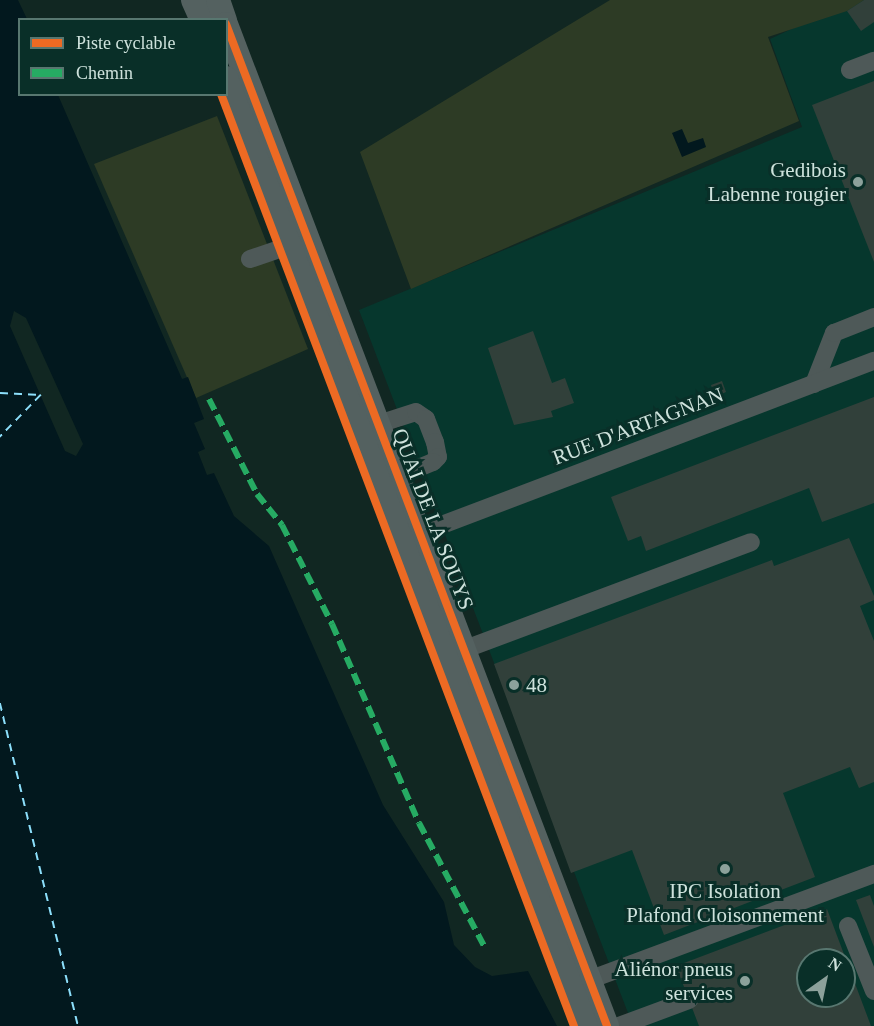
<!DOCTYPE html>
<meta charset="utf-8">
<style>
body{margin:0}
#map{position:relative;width:874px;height:1026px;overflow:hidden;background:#112722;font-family:"Times New Roman",serif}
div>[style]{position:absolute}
.built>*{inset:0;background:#06372d}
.green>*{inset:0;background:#2d3b25}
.water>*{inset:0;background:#02181e}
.pier>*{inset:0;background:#112722}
.ferry>*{height:1.5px;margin-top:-0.75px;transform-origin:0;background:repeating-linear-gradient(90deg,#8cdffb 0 8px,transparent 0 14px)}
.building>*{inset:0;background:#31403a}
.minor>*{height:18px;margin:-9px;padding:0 9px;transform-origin:9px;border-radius:9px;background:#4e5958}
.major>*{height:24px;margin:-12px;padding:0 12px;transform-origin:12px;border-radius:12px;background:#546160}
.quiet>*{height:6px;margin-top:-3px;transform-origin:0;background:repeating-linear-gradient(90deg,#26ab63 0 12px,transparent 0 18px)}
.cycleway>*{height:8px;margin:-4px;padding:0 4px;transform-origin:4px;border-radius:4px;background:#ed6a23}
.dots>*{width:16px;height:16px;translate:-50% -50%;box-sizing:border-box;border:3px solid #092f28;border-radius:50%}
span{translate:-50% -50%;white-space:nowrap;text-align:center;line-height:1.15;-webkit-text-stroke:6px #092f28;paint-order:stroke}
.poi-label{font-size:21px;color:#cee2dc}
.right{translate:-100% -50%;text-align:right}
.left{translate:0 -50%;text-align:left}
.street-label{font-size:21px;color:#cee2dc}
.legend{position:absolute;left:18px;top:18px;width:210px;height:78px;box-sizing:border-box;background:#092f28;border:2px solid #587770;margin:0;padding:8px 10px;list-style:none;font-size:18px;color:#cee2dc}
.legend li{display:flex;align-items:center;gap:12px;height:30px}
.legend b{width:30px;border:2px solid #587770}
.north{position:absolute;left:796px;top:948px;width:60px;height:60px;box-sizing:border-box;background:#092f28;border:2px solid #587770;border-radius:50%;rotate:33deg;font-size:16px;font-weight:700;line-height:24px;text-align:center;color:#cee2dc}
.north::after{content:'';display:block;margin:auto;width:21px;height:27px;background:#8ca19b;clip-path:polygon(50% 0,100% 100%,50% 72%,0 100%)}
</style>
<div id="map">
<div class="built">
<i style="clip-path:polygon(evenodd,854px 0,874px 0,874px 1026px,633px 1026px,359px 310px,802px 127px,770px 39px,854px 0,808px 960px,844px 960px,844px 996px,808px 996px,808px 960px)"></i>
</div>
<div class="green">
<i style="clip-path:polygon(610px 0,864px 0,847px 11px,768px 37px,799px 121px,411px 289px,360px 152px)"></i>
<i style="clip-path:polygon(217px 116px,308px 349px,196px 398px,94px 164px)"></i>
</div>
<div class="water">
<i style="clip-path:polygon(0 0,18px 0,27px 19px,20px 20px,20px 94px,58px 95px,182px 379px,188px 377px,204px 419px,194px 423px,205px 449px,198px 452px,207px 475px,214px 473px,234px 516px,269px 546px,383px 805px,444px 902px,454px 945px,475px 967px,492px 976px,528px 971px,557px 1026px,0 1026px)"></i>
<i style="clip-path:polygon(682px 129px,688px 143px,703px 138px,706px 147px,682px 157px,672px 133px)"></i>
</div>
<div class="pier">
<i style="clip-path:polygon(14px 311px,26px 318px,83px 444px,76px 456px,65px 451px,10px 326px)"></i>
</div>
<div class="ferry">
<i style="left:0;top:393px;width:41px;rotate:2.8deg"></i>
<i style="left:41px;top:395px;width:59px;rotate:134.3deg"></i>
<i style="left:0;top:703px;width:332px;rotate:76.4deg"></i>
</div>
<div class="building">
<i style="clip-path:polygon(864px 0,874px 0,874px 22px,861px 31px,847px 11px)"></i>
<i style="clip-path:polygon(874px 81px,874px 262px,812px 105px)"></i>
<i style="clip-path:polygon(533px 331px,552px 383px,565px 378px,574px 403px,551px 411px,553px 417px,514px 425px,488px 348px)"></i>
<i style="clip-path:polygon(722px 381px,726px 392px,715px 397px,711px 385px)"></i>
<i style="clip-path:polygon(874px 397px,874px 503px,822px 522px,809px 488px,646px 551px,641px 536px,628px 541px,611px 497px)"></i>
<i style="clip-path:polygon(849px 538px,874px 596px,874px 600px,860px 606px,874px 641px,874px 782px,859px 788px,850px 767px,783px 793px,815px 877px,664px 935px,632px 850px,571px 873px,494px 664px,772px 560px,774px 566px)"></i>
<i style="clip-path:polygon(870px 895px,874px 906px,874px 947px,856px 900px)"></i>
<i style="clip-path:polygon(evenodd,827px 909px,871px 1026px,699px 1026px,676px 966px,827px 909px,808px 960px,844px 960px,844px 996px,808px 996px,808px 960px)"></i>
</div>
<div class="minor">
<i style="left:850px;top:70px;width:26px;rotate:-21deg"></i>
<i style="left:250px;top:259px;width:53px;rotate:-18.8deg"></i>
<i style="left:814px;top:384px;width:55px;rotate:-68.6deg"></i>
<i style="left:834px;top:333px;width:43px;rotate:-21.8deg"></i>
<i style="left:366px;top:428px;width:52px;rotate:-17.7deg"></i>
<i style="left:416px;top:412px;width:12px;rotate:35deg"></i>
<i style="left:426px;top:419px;width:25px;rotate:69deg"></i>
<i style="left:435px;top:442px;width:15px;rotate:79deg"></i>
<i style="left:438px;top:457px;width:7px;rotate:135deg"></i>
<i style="left:433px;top:462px;width:50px;rotate:157.6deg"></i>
<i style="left:410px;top:537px;width:496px;rotate:-20.8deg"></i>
<i style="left:452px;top:654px;width:319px;rotate:-20.5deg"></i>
<i style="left:848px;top:926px;width:70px;rotate:68.2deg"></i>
<i style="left:578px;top:984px;width:316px;rotate:-20.4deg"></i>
<i style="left:619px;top:1026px;width:75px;rotate:-20.4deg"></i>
</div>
<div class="major">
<i style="left:193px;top:0;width:22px;rotate:66deg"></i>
<i style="left:218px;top:0;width:21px;rotate:71deg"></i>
<i style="left:226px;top:24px;width:1072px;rotate:69.18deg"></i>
<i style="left:226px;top:78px;width:1014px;rotate:69.21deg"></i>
</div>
<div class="quiet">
<i style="left:209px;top:399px;width:106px;rotate:63.2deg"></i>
<i style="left:257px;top:494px;width:40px;rotate:51deg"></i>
<i style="left:282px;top:525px;width:111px;rotate:63.2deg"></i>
<i style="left:332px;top:624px;width:217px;rotate:66.4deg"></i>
<i style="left:419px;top:823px;width:139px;rotate:62.1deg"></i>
</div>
<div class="cycleway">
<i style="left:226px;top:24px;width:1072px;rotate:69.18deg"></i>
<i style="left:221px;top:94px;width:997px;rotate:69.26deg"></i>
</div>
<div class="dots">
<i style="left:858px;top:182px;background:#8ca19b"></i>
<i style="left:514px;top:685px;background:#8ca19b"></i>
<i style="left:725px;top:869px;background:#8ca19b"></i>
<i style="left:745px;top:981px;background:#8ca19b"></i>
</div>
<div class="poi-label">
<span class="right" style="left:846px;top:182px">Gedibois<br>Labenne rougier</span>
<span class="left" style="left:526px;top:685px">48</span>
<span style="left:725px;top:903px">IPC Isolation<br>Plafond Cloisonnement</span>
<span class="right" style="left:733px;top:981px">Aliénor pneus<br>services</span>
</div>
<div class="street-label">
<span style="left:638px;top:426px;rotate:-21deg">RUE D'ARTAGNAN</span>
<span style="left:433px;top:519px;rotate:69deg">QUAI DE LA SOUYS</span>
</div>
<ul class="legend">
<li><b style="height:8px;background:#ed6a23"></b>Piste cyclable</li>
<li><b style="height:8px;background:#26ab63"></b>Chemin</li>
</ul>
<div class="north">N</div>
</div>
